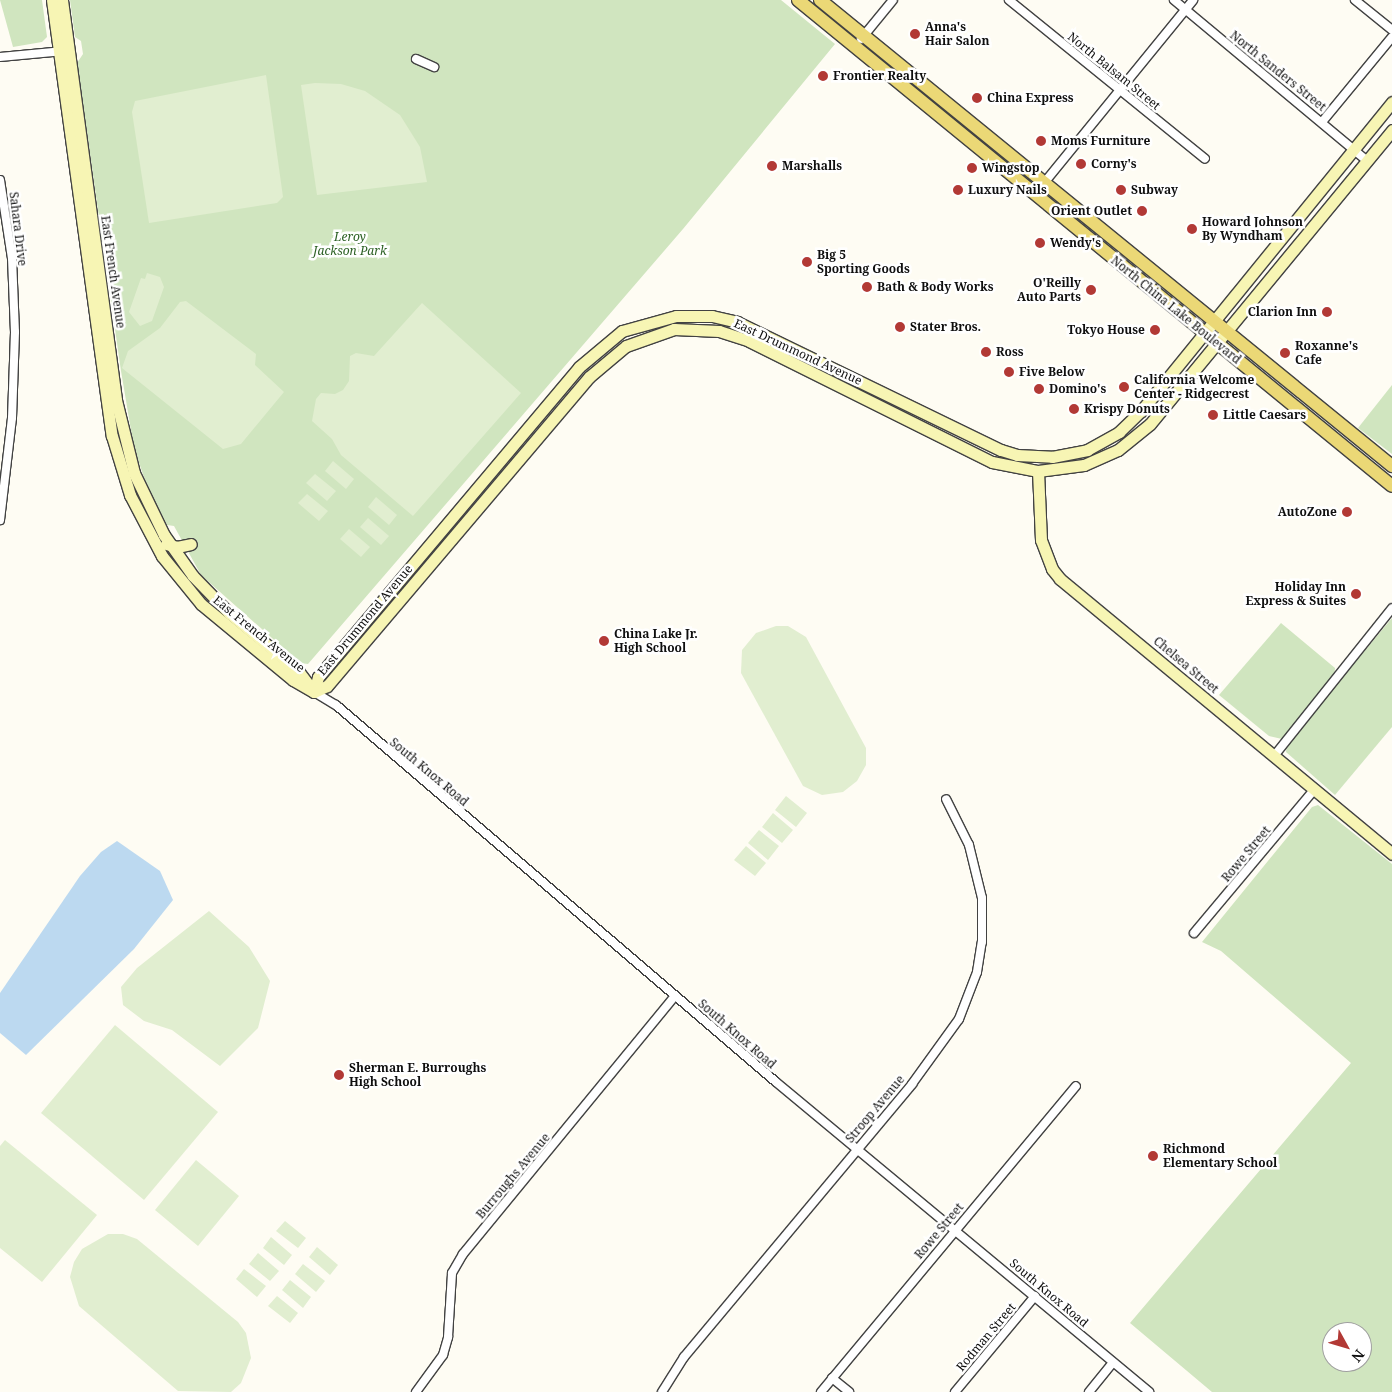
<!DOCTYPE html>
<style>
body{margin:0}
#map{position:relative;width:1392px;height:1392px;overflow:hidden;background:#fefcf3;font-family:"Noto Serif",serif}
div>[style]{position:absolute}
.green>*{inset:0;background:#d0e5bf}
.pitch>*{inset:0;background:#e1eed0}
.water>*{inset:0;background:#bcd9f0}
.roads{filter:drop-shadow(1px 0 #424242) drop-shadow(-1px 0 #424242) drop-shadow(0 1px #424242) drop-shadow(0 -1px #424242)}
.street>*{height:8px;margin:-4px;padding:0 4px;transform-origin:4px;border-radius:4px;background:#fff}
.secondary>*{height:11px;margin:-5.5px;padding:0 5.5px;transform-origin:5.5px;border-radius:5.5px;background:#f7f5b4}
.primary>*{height:12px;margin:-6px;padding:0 6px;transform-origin:6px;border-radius:6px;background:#ebd876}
.dots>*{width:14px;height:14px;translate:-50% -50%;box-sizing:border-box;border:2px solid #fff;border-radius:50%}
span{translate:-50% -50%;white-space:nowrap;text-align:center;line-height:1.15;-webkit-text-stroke:5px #fff;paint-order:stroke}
.poi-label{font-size:12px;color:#0f0f0f;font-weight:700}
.left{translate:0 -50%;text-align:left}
.right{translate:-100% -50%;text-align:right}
.street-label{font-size:12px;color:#0f0f0f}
.park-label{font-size:12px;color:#2d6125;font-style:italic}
.north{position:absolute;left:1322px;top:1322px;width:50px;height:50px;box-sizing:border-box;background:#fff;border:1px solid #9f9f9f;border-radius:50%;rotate:129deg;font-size:14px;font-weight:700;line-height:20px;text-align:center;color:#0f0f0f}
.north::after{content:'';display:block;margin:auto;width:18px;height:22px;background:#b23935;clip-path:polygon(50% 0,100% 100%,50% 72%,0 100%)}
</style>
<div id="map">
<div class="green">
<i style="clip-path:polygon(0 0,42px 0,47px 37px,42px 42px,13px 47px)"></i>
<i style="clip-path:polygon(70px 0,781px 0,835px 44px,683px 229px,308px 664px,300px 663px,201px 575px,174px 526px,167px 525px,147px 486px,134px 448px,121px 371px,77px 63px,83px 54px,81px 41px,75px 37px)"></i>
<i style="clip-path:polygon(1392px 385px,1392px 454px,1358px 428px)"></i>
<i style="clip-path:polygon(1392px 618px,1392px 727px,1335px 795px,1286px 752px,1287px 744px)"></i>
<i style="clip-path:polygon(1281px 623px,1335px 668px,1334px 679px,1282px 739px,1269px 736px,1219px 695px)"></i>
<i style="clip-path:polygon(evenodd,1318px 805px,1392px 864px,1392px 1392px,1212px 1392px,1130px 1323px,1351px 1063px,1221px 951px,1202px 942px,1312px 807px,1318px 805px,1332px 1332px,1362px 1332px,1362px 1362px,1332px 1362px,1332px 1332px)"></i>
</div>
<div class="pitch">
<i style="clip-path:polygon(266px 75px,283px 197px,277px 203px,149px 223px,132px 112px,135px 101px)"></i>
<i style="clip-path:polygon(315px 83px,341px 84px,365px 91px,400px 115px,420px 147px,427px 182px,317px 195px,301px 85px)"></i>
<i style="clip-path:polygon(147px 273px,160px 277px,164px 287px,152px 321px,140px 326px,129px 312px,141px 278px,145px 279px)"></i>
<i style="clip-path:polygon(186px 301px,256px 354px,255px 365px,284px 392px,241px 444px,223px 449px,122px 368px,128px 351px,160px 328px,180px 302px)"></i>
<i style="clip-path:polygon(422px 303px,521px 393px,413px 516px,341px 455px,332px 439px,312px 421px,316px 399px,321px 393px,335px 394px,343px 390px,349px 381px,350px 356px,356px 353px,374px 356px)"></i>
<i style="clip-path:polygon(333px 461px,354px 479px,346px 489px,325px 471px)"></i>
<i style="clip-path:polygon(315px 474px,336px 491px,327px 501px,306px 483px)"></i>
<i style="clip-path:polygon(307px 494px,328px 511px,319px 521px,298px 503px)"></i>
<i style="clip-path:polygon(376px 497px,397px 515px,389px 525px,368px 507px)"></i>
<i style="clip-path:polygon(368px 518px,389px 536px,381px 545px,360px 527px)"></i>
<i style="clip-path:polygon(349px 529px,370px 547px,361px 557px,340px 539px)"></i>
<i style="clip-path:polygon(776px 626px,788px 626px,806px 637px,866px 748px,866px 765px,857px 781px,843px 792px,822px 795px,803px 786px,741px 673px,742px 650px,756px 633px)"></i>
<i style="clip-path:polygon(786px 796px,807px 813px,796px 827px,775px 810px)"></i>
<i style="clip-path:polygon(773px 813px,793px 830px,782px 843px,762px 827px)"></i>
<i style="clip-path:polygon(759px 830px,779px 846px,768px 860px,748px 843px)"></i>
<i style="clip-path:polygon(746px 846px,766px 863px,755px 876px,734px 860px)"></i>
<i style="clip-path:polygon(209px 911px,249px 947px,270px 981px,258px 1028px,220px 1066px,172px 1030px,144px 1021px,123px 1005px,121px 987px,137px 968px)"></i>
<i style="clip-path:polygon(115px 1025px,218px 1112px,144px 1200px,41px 1113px)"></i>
<i style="clip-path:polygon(5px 1140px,97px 1215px,42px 1282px,0 1248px,0 1146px)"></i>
<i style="clip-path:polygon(196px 1160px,239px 1196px,198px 1246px,155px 1210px)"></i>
<i style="clip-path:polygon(285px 1221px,306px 1238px,298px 1248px,276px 1231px)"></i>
<i style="clip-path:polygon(108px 1234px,123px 1234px,137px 1239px,238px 1322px,246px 1333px,251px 1358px,241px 1383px,231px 1392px,178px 1391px,79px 1306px,70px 1277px,74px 1262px,82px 1249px)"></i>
<i style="clip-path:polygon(271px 1237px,292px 1255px,284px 1265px,263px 1248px)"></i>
<i style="clip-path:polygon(317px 1247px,338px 1265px,330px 1275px,309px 1257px)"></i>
<i style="clip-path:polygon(258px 1253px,279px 1271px,270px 1281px,249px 1264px)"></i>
<i style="clip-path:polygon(303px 1264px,325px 1281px,316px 1292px,295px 1274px)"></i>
<i style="clip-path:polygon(244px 1269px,266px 1286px,257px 1297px,236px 1279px)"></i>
<i style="clip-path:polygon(290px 1280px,311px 1297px,303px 1308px,282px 1290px)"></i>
<i style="clip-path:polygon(277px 1296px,298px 1313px,290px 1323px,268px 1306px)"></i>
</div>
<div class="water">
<i style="clip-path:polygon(117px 841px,160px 871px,173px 900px,134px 949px,26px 1055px,0 1033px,0 993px,80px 876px,101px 852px)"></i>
</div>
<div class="roads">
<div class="street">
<i style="left:1009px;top:0;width:252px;rotate:39deg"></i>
<i style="left:1174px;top:0;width:251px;rotate:39.8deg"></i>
<i style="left:1355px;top:0;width:48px;rotate:39deg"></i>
<i style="left:861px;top:39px;width:50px;rotate:-50.6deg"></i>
<i style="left:0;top:57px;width:64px;rotate:-5.4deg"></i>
<i style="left:416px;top:59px;width:20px;rotate:24deg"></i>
<i style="left:1322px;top:122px;width:110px;rotate:-50.5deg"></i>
<i style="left:0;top:180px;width:79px;rotate:81.3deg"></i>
<i style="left:12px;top:258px;width:74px;rotate:87.7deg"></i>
<i style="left:15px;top:332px;width:86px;rotate:92deg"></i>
<i style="left:12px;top:418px;width:103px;rotate:96.7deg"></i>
<i style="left:1044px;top:183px;width:236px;rotate:-50.8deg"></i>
<i style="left:314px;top:692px;width:26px;rotate:31deg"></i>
<i style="left:336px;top:705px;width:579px;rotate:40.59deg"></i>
<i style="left:776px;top:1082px;width:485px;rotate:39.7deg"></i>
<i style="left:1274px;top:756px;width:189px;rotate:-51.4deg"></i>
<i style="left:1194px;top:933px;width:188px;rotate:-50deg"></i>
<i style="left:832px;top:1378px;width:22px;rotate:39deg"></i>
<i style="left:416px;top:1392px;width:46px;rotate:-53.9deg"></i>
<i style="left:443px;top:1355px;width:19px;rotate:-74deg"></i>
<i style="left:448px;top:1337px;width:64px;rotate:-86.4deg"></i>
<i style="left:452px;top:1273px;width:22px;rotate:-60deg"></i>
<i style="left:463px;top:1254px;width:334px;rotate:-50.6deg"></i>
<i style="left:662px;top:1392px;width:41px;rotate:-57.8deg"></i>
<i style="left:684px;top:1357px;width:356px;rotate:-50.1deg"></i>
<i style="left:912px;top:1084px;width:80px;rotate:-54.1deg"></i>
<i style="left:959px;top:1019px;width:50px;rotate:-69deg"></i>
<i style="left:977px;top:972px;width:30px;rotate:-81deg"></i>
<i style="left:982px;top:942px;width:44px;rotate:-90deg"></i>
<i style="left:982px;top:898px;width:55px;rotate:-103.8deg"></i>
<i style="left:969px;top:845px;width:51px;rotate:-116.6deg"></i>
<i style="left:821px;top:1392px;width:398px;rotate:-50.2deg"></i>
<i style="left:955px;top:1392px;width:125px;rotate:-50.2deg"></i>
<i style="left:1089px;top:1392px;width:38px;rotate:-51deg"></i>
</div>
<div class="secondary">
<i style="left:52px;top:0;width:440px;rotate:82.2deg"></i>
<i style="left:112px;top:436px;width:62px;rotate:73deg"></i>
<i style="left:130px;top:495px;width:69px;rotate:62.3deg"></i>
<i style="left:162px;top:556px;width:62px;rotate:50.9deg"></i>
<i style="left:201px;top:604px;width:119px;rotate:39.6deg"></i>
<i style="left:293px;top:680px;width:24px;rotate:30deg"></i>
<i style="left:62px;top:0;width:404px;rotate:82.3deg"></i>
<i style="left:116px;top:400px;width:75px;rotate:76.1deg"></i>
<i style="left:134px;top:473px;width:69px;rotate:64.2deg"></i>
<i style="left:164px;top:535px;width:50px;rotate:54.7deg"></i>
<i style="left:193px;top:576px;width:52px;rotate:45.8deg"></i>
<i style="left:229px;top:613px;width:92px;rotate:40.1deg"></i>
<i style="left:299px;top:672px;width:21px;rotate:53deg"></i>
<i style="left:1038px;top:471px;width:69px;rotate:87.5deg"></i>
<i style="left:1041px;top:540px;width:31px;rotate:69deg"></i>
<i style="left:1052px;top:569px;width:13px;rotate:51deg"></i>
<i style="left:1060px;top:579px;width:431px;rotate:39.6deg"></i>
<i style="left:166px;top:544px;width:11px;rotate:15deg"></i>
<i style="left:177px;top:547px;width:14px;rotate:-12deg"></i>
<i style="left:314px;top:692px;width:16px;rotate:-75deg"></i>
<i style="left:318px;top:677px;width:405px;rotate:-49.9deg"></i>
<i style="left:579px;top:367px;width:56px;rotate:-39.9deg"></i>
<i style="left:622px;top:331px;width:56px;rotate:-15.5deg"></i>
<i style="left:676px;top:316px;width:36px"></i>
<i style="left:712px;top:316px;width:26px;rotate:13deg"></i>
<i style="left:737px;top:322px;width:293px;rotate:25.9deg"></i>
<i style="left:1001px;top:450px;width:17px;rotate:17deg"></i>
<i style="left:1017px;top:455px;width:35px;rotate:3deg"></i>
<i style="left:1052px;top:457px;width:36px;rotate:-11deg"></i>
<i style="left:1087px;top:450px;width:37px;rotate:-29deg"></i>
<i style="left:1119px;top:432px;width:30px;rotate:-44deg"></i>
<i style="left:1141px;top:411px;width:398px;rotate:-50.9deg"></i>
<i style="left:314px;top:692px;width:14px;rotate:-25deg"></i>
<i style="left:327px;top:686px;width:405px;rotate:-49.7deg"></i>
<i style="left:589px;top:377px;width:48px;rotate:-40deg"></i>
<i style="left:626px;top:346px;width:51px;rotate:-19.5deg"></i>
<i style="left:674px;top:329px;width:45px;rotate:2.5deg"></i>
<i style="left:719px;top:331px;width:32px;rotate:18deg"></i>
<i style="left:749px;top:341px;width:271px;rotate:26.5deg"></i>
<i style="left:992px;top:462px;width:47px;rotate:11.1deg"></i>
<i style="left:1038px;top:471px;width:46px;rotate:-7.4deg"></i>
<i style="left:1084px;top:465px;width:37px;rotate:-24deg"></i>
<i style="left:1118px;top:450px;width:41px;rotate:-39.1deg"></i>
<i style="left:1150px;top:424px;width:381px;rotate:-50.5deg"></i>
</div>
<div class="primary">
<i style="left:798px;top:0;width:767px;rotate:39.29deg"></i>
<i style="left:820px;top:0;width:738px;rotate:39.17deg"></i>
</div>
</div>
<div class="dots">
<i style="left:915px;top:34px;background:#b23935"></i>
<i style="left:823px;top:76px;background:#b23935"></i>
<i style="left:977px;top:98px;background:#b23935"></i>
<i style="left:1041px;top:141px;background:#b23935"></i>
<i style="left:1081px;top:164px;background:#b23935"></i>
<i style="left:772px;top:166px;background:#b23935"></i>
<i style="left:972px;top:168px;background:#b23935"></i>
<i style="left:958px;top:190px;background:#b23935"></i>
<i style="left:1121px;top:190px;background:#b23935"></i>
<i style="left:1142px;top:211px;background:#b23935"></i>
<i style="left:1192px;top:229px;background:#b23935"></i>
<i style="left:1040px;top:243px;background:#b23935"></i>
<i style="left:807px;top:262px;background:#b23935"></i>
<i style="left:867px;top:287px;background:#b23935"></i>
<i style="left:1091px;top:290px;background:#b23935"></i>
<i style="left:1327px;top:312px;background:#b23935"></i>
<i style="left:900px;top:327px;background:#b23935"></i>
<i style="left:1155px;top:330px;background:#b23935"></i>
<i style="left:986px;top:352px;background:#b23935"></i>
<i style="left:1285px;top:353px;background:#b23935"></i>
<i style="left:1009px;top:372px;background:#b23935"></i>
<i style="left:1124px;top:387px;background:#b23935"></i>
<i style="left:1039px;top:389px;background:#b23935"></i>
<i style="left:1074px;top:409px;background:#b23935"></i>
<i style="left:1213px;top:415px;background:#b23935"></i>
<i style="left:1347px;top:512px;background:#b23935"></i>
<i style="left:1356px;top:594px;background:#b23935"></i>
<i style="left:604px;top:641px;background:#b23935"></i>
<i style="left:339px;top:1075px;background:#b23935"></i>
<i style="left:1153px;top:1156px;background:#b23935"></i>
</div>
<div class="poi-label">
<span class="left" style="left:925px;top:34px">Anna's<br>Hair Salon</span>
<span class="left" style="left:833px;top:76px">Frontier Realty</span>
<span class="left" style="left:987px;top:98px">China Express</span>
<span class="left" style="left:1051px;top:141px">Moms Furniture</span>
<span class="left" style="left:1091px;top:164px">Corny's</span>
<span class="left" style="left:782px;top:166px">Marshalls</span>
<span class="left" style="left:982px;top:168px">Wingstop</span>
<span class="left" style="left:968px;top:190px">Luxury Nails</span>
<span class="left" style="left:1131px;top:190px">Subway</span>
<span class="right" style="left:1132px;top:211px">Orient Outlet</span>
<span class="left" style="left:1202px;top:229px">Howard Johnson<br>By Wyndham</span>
<span class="left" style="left:1050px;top:243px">Wendy's</span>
<span class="left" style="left:817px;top:262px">Big 5<br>Sporting Goods</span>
<span class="right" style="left:1081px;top:290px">O'Reilly<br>Auto Parts</span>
<span class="left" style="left:877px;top:287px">Bath &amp; Body Works</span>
<span class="right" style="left:1317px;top:312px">Clarion Inn</span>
<span class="left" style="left:910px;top:327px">Stater Bros.</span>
<span class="right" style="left:1145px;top:330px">Tokyo House</span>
<span class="left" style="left:1295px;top:353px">Roxanne's<br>Cafe</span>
<span class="left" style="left:996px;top:352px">Ross</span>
<span class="left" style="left:1019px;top:372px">Five Below</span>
<span class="left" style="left:1134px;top:387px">California Welcome<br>Center - Ridgecrest</span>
<span class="left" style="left:1049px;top:389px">Domino's</span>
<span class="left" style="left:1084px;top:409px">Krispy Donuts</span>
<span class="left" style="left:1223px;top:415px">Little Caesars</span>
<span class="right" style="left:1337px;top:512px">AutoZone</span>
<span class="right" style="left:1346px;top:594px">Holiday Inn<br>Express &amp; Suites</span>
<span class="left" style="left:614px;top:641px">China Lake Jr.<br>High School</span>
<span class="left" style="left:349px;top:1075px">Sherman E. Burroughs<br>High School</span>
<span class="left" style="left:1163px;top:1156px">Richmond<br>Elementary School</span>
</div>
<div class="street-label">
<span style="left:1114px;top:71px;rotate:39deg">North Balsam Street</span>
<span style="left:1278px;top:71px;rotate:39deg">North Sanders Street</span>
<span style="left:18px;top:229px;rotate:83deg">Sahara Drive</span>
<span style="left:113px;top:272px;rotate:82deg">East French Avenue</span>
<span style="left:1176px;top:310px;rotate:39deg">North China Lake Boulevard</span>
<span style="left:798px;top:352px;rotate:25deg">East Drummond Avenue</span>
<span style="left:365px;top:620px;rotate:-50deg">East Drummond Avenue</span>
<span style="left:259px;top:634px;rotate:39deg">East French Avenue</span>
<span style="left:1186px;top:665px;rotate:40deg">Chelsea Street</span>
<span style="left:429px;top:772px;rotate:40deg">South Knox Road</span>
<span style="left:1246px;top:854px;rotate:-50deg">Rowe Street</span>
<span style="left:737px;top:1034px;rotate:41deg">South Knox Road</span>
<span style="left:875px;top:1109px;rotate:-50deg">Stroop Avenue</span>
<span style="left:513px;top:1176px;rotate:-50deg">Burroughs Avenue</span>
<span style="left:939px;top:1231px;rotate:-50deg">Rowe Street</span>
<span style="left:1049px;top:1293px;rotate:40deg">South Knox Road</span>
<span style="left:986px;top:1337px;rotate:-50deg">Rodman Street</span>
</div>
<div class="park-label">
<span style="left:350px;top:244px">Leroy<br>Jackson Park</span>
</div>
<div class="north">N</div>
</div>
